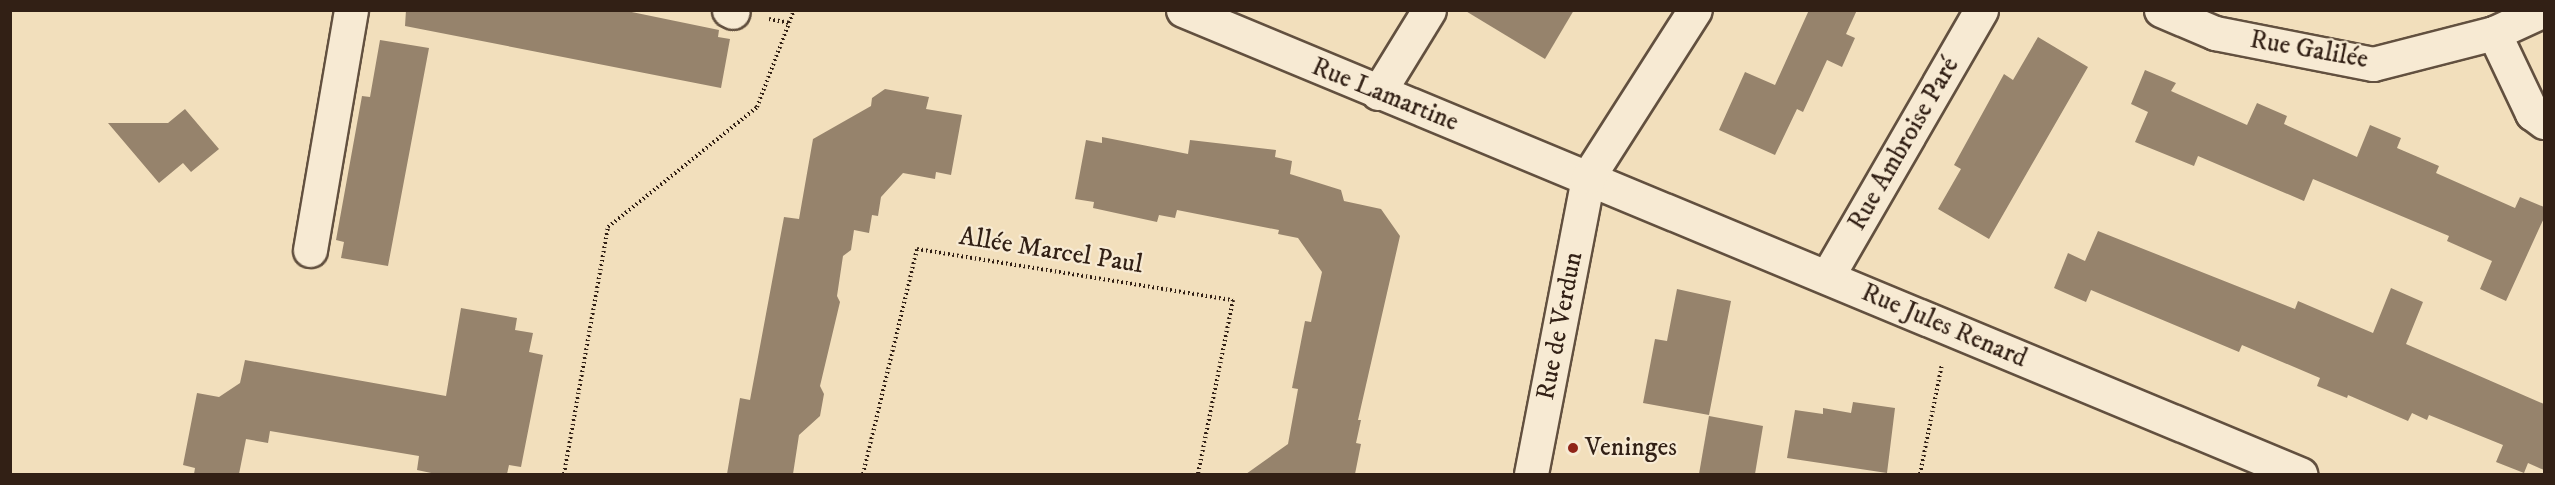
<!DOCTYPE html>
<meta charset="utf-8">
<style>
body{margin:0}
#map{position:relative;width:2555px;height:485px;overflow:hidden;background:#f2dfbc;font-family:"IM FELL DW Pica",serif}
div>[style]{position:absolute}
.building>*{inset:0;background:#96836c}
.path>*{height:4px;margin-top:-2px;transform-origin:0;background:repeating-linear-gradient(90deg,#322015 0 1.5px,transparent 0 4.5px)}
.roads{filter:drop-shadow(2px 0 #62503f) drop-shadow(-2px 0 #62503f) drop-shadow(0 2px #62503f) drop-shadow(0 -2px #62503f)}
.minor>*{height:33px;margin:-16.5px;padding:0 16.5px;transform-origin:16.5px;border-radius:16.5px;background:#f7ead3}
.dots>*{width:16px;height:16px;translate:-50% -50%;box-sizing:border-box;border:3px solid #f7ead3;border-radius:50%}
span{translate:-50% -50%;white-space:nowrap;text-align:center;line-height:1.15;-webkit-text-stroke:4.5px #f7ead3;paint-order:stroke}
.street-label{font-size:26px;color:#322015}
.poi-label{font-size:26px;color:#322015}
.left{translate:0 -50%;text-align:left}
.frame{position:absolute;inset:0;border:12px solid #322015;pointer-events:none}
</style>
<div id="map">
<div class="building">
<i style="clip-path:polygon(406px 10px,622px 10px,719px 30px,718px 37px,730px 39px,721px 88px,405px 26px)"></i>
<i style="clip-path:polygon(1464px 10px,1574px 10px,1545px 59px)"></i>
<i style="clip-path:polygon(1809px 10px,1857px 10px,1846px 34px,1855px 38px,1842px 67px,1827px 60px,1803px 112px,1797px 109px,1775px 155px,1719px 130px,1745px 72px,1775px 85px)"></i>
<i style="clip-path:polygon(2038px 37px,2088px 67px,1989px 239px,1938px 209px,1961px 169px,1954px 165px,2004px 74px,2013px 80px)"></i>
<i style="clip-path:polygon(380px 40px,429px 48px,388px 266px,341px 258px,344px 242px,336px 240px,362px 96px,370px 97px)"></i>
<i style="clip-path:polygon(2145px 70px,2176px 83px,2171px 91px,2247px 125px,2257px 103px,2287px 116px,2284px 124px,2357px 157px,2370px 125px,2401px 138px,2397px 148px,2439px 166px,2436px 173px,2515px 208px,2520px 197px,2544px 207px,2544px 218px,2506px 301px,2480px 289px,2492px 261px,2447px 241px,2449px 236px,2313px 179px,2304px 201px,2198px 156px,2194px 166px,2135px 142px,2148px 112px,2131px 104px)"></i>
<i style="clip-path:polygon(885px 89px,929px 97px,926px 109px,962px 115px,951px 175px,936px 172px,935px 179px,903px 173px,881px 197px,878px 216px,872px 215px,869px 233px,854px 230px,851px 250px,843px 256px,837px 296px,840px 302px,820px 386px,824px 394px,820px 416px,799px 435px,793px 474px,727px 474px,740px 398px,750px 400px,784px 217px,799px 219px,813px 139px,871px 106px,872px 98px)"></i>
<i style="clip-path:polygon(185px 109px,219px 149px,191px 172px,183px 163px,159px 183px,108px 123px,168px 123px)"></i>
<i style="clip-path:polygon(1102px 137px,1188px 154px,1190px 140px,1276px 150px,1275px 157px,1292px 161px,1290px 174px,1341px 190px,1344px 201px,1381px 209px,1400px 236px,1358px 420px,1361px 420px,1356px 443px,1361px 444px,1355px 474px,1246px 474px,1288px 444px,1298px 389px,1292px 388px,1305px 321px,1311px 322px,1322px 272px,1298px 238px,1278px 234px,1279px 230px,1177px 210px,1175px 218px,1159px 215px,1157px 222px,1093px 208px,1094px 202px,1075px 199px,1086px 140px,1102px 143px)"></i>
<i style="clip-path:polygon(2098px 231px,2295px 309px,2298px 301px,2373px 333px,2391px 288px,2423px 302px,2406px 344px,2544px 404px,2544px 470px,2528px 463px,2524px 473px,2496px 462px,2503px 445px,2429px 415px,2427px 420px,2412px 413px,2408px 421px,2348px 395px,2347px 398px,2317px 386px,2320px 378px,2242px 345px,2239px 352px,2091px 290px,2086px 302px,2054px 288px,2068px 253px,2085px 261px)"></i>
<i style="clip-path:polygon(1677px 289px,1731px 301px,1709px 415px,1643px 403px,1655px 339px,1667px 341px)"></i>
<i style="clip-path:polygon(461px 308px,517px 318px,515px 330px,533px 333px,529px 352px,543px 355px,521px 467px,509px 465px,507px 474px,436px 474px,417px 470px,419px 456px,270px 431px,268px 443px,246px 439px,239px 474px,194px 474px,195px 468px,183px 465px,197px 393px,219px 397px,240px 383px,245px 360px,446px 396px)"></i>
<i style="clip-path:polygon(1853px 402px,1895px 408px,1887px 473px,1787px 458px,1795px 410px,1823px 414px,1823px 408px,1851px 413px)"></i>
<i style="clip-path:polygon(1709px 416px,1763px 426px,1755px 474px,1699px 474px)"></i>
</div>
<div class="path">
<i style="left:769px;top:19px;width:20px;rotate:11deg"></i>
<i style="left:564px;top:474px;width:251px;rotate:-79.9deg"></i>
<i style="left:608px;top:227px;width:191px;rotate:-38.8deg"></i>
<i style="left:757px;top:107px;width:104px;rotate:-69.1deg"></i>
<i style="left:863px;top:474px;width:231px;rotate:-76.5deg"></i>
<i style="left:917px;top:249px;width:320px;rotate:9.2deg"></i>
<i style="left:1233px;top:300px;width:177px;rotate:101.4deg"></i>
<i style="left:1920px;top:474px;width:112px;rotate:-78.7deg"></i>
</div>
<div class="roads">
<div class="minor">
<i style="left:729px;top:10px;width:4px;rotate:27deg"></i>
<i style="left:1183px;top:10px;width:1210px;rotate:22.56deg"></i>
<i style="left:2161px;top:10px;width:59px;rotate:23.1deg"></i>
<i style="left:2215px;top:33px;width:161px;rotate:11.1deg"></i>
<i style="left:2373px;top:64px;width:125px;rotate:-14.4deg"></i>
<i style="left:2494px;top:33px;width:55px;rotate:-24.7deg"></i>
<i style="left:2494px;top:33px;width:89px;rotate:64.6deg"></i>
<i style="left:2532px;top:113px;width:15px;rotate:37deg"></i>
<i style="left:1378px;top:93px;width:97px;rotate:-58.4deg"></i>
<i style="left:310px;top:250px;width:243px;rotate:-80.3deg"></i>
<i style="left:1827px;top:277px;width:308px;rotate:-60deg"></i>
<i style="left:1531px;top:474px;width:302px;rotate:-79.1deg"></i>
<i style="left:1588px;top:177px;width:198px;rotate:-57.4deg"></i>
</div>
</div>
<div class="dots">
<i style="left:1573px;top:448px;background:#8f2418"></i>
</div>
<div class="street-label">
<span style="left:2309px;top:50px;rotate:10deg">Rue Galilée</span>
<span style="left:1385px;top:95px;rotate:22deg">Rue Lamartine</span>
<span style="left:1904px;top:144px;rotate:-60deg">Rue Ambroise Paré</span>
<span style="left:1051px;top:251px;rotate:9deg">Allée Marcel Paul</span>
<span style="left:1560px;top:326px;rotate:-79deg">Rue de Verdun</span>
<span style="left:1944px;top:326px;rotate:23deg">Rue Jules Renard</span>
</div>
<div class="poi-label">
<span class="left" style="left:1585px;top:448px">Veninges</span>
</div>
<div class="frame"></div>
</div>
